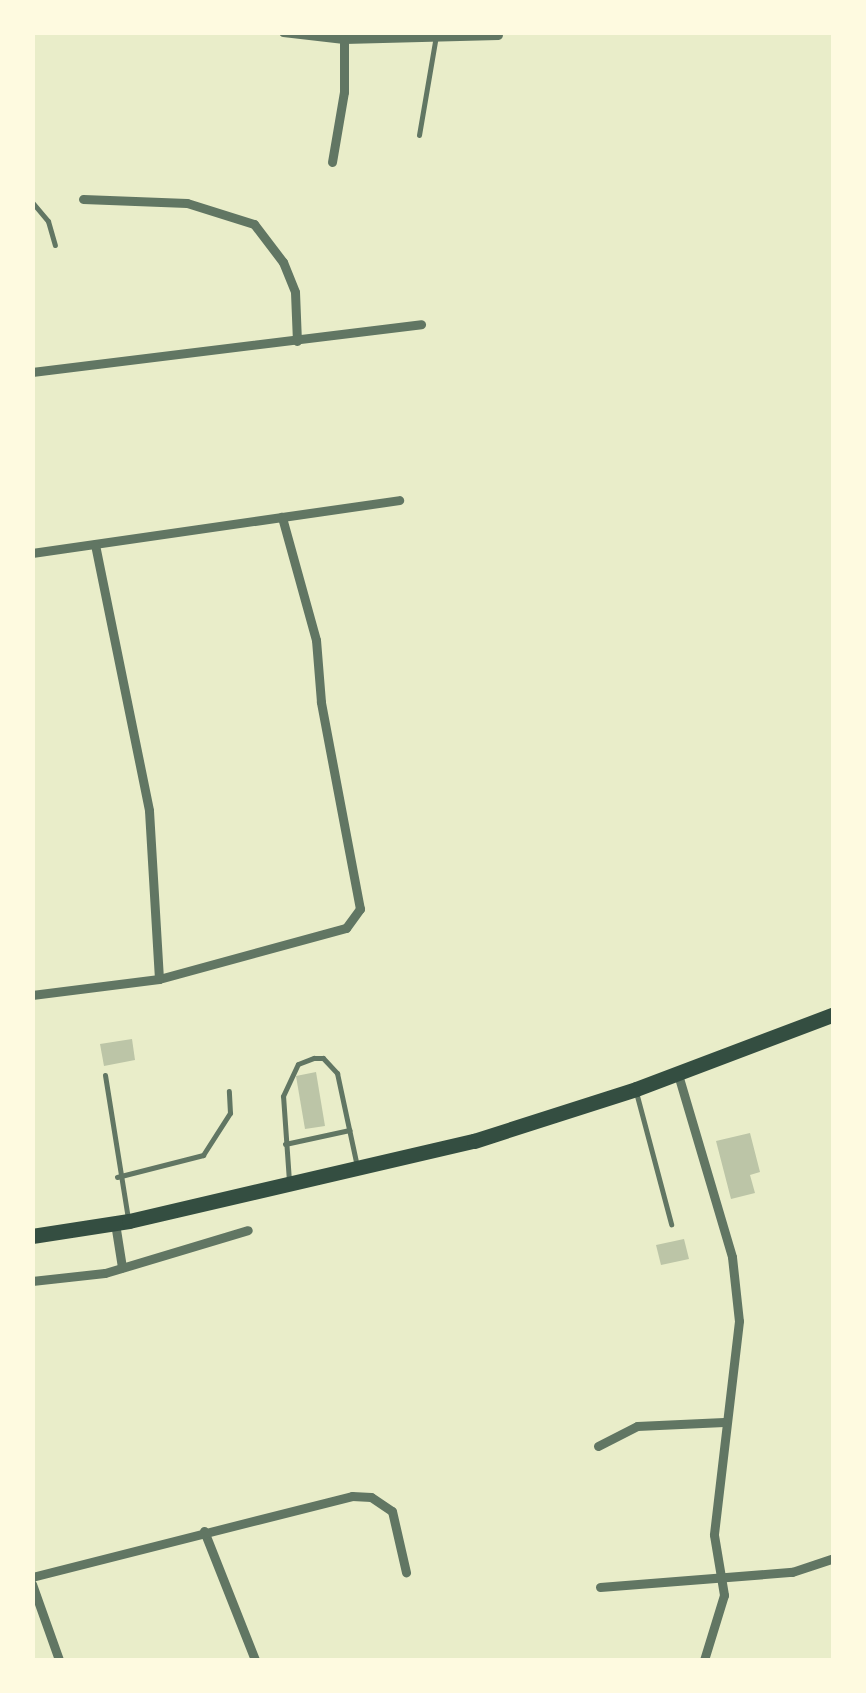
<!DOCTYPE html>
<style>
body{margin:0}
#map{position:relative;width:866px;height:1693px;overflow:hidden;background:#e9edc9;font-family:"Libre Baskerville",serif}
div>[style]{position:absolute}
.building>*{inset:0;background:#bcc5a7}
.service>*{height:5px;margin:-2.5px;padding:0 2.5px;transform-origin:2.5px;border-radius:2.5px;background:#617663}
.minor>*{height:9px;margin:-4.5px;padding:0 4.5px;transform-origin:4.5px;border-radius:4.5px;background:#617663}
.primary>*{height:15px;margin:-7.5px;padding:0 7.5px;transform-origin:7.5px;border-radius:7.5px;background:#344e41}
span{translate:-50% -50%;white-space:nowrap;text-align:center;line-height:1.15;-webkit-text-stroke:10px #fefae0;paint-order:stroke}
.frame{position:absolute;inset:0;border:35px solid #fefae0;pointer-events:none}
</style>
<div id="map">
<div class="building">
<i style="clip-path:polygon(132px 1039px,135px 1060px,104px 1066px,100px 1044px)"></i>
<i style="clip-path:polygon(316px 1072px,325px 1126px,305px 1129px,296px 1076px)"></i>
<i style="clip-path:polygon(750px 1133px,760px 1172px,750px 1175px,755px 1193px,731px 1199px,716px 1141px)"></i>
<i style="clip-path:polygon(684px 1239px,689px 1259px,661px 1265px,656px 1245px)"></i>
</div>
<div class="service">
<i style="left:419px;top:135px;width:100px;rotate:-80.3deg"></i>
<i style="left:32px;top:202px;width:25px;rotate:50deg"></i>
<i style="left:48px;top:221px;width:25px;rotate:74deg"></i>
<i style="left:105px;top:1075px;width:145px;rotate:80.9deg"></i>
<i style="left:636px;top:1092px;width:137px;rotate:75.1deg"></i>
<i style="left:285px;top:1144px;width:66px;rotate:-12.2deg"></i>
<i style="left:117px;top:1177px;width:89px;rotate:-14.3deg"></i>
<i style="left:203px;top:1155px;width:50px;rotate:-57.3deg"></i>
<i style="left:230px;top:1113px;width:22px;rotate:-93deg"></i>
<i style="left:289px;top:1181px;width:85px;rotate:-94deg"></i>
<i style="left:283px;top:1096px;width:35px;rotate:-65deg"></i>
<i style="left:298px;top:1064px;width:17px;rotate:-21deg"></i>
<i style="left:314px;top:1058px;width:9px"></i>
<i style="left:323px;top:1058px;width:21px;rotate:47deg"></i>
<i style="left:337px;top:1073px;width:95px;rotate:77.9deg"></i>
</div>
<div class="minor">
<i style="left:283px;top:32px;width:61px;rotate:6.5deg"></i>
<i style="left:344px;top:39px;width:154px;rotate:-1.5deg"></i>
<i style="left:332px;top:162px;width:71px;rotate:-80.3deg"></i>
<i style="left:344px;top:92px;width:53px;rotate:-90deg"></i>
<i style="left:83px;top:199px;width:104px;rotate:2.2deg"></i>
<i style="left:187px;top:203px;width:70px;rotate:17.4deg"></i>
<i style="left:254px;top:224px;width:48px;rotate:52.7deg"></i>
<i style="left:283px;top:262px;width:32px;rotate:68deg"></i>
<i style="left:295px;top:292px;width:49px;rotate:87.7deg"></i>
<i style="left:32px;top:372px;width:392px;rotate:-7deg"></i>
<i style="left:32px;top:553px;width:371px;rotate:-8.2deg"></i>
<i style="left:159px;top:979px;width:194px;rotate:-15.3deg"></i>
<i style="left:346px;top:928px;width:24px;rotate:-54deg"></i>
<i style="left:360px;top:909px;width:211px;rotate:-100.7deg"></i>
<i style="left:321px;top:702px;width:62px;rotate:-94.6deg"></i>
<i style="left:316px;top:640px;width:128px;rotate:-105.5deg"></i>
<i style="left:32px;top:995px;width:128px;rotate:-7.2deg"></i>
<i style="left:159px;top:979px;width:169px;rotate:-93.4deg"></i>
<i style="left:149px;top:810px;width:271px;rotate:-101.5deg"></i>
<i style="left:677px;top:1071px;width:194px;rotate:73.5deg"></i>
<i style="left:732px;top:1257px;width:64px;rotate:83.8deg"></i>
<i style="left:739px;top:1321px;width:215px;rotate:96.7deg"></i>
<i style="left:714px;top:1535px;width:61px;rotate:80.5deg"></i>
<i style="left:724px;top:1595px;width:68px;rotate:107.1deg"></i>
<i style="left:115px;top:1223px;width:45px;rotate:81deg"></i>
<i style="left:32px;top:1281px;width:73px;rotate:-6.3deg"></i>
<i style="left:105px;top:1273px;width:149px;rotate:-16.7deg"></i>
<i style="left:598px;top:1446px;width:44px;rotate:-27.1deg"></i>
<i style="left:637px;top:1426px;width:87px;rotate:-2.6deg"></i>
<i style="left:204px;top:1531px;width:139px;rotate:68.4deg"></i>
<i style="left:32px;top:1577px;width:330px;rotate:-14.2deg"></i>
<i style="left:352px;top:1496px;width:19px;rotate:3deg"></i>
<i style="left:371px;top:1497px;width:25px;rotate:34deg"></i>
<i style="left:392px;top:1511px;width:63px;rotate:77.1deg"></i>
<i style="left:32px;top:1584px;width:81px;rotate:70.4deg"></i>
<i style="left:600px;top:1587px;width:193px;rotate:-4.5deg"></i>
<i style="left:792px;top:1572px;width:44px;rotate:-18.4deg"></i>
</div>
<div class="primary">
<i style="left:32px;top:1236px;width:98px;rotate:-8.8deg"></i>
<i style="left:129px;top:1221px;width:354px;rotate:-13.1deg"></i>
<i style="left:474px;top:1141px;width:170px;rotate:-17.8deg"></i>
<i style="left:636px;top:1089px;width:212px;rotate:-20.7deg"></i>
</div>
<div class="frame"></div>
</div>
